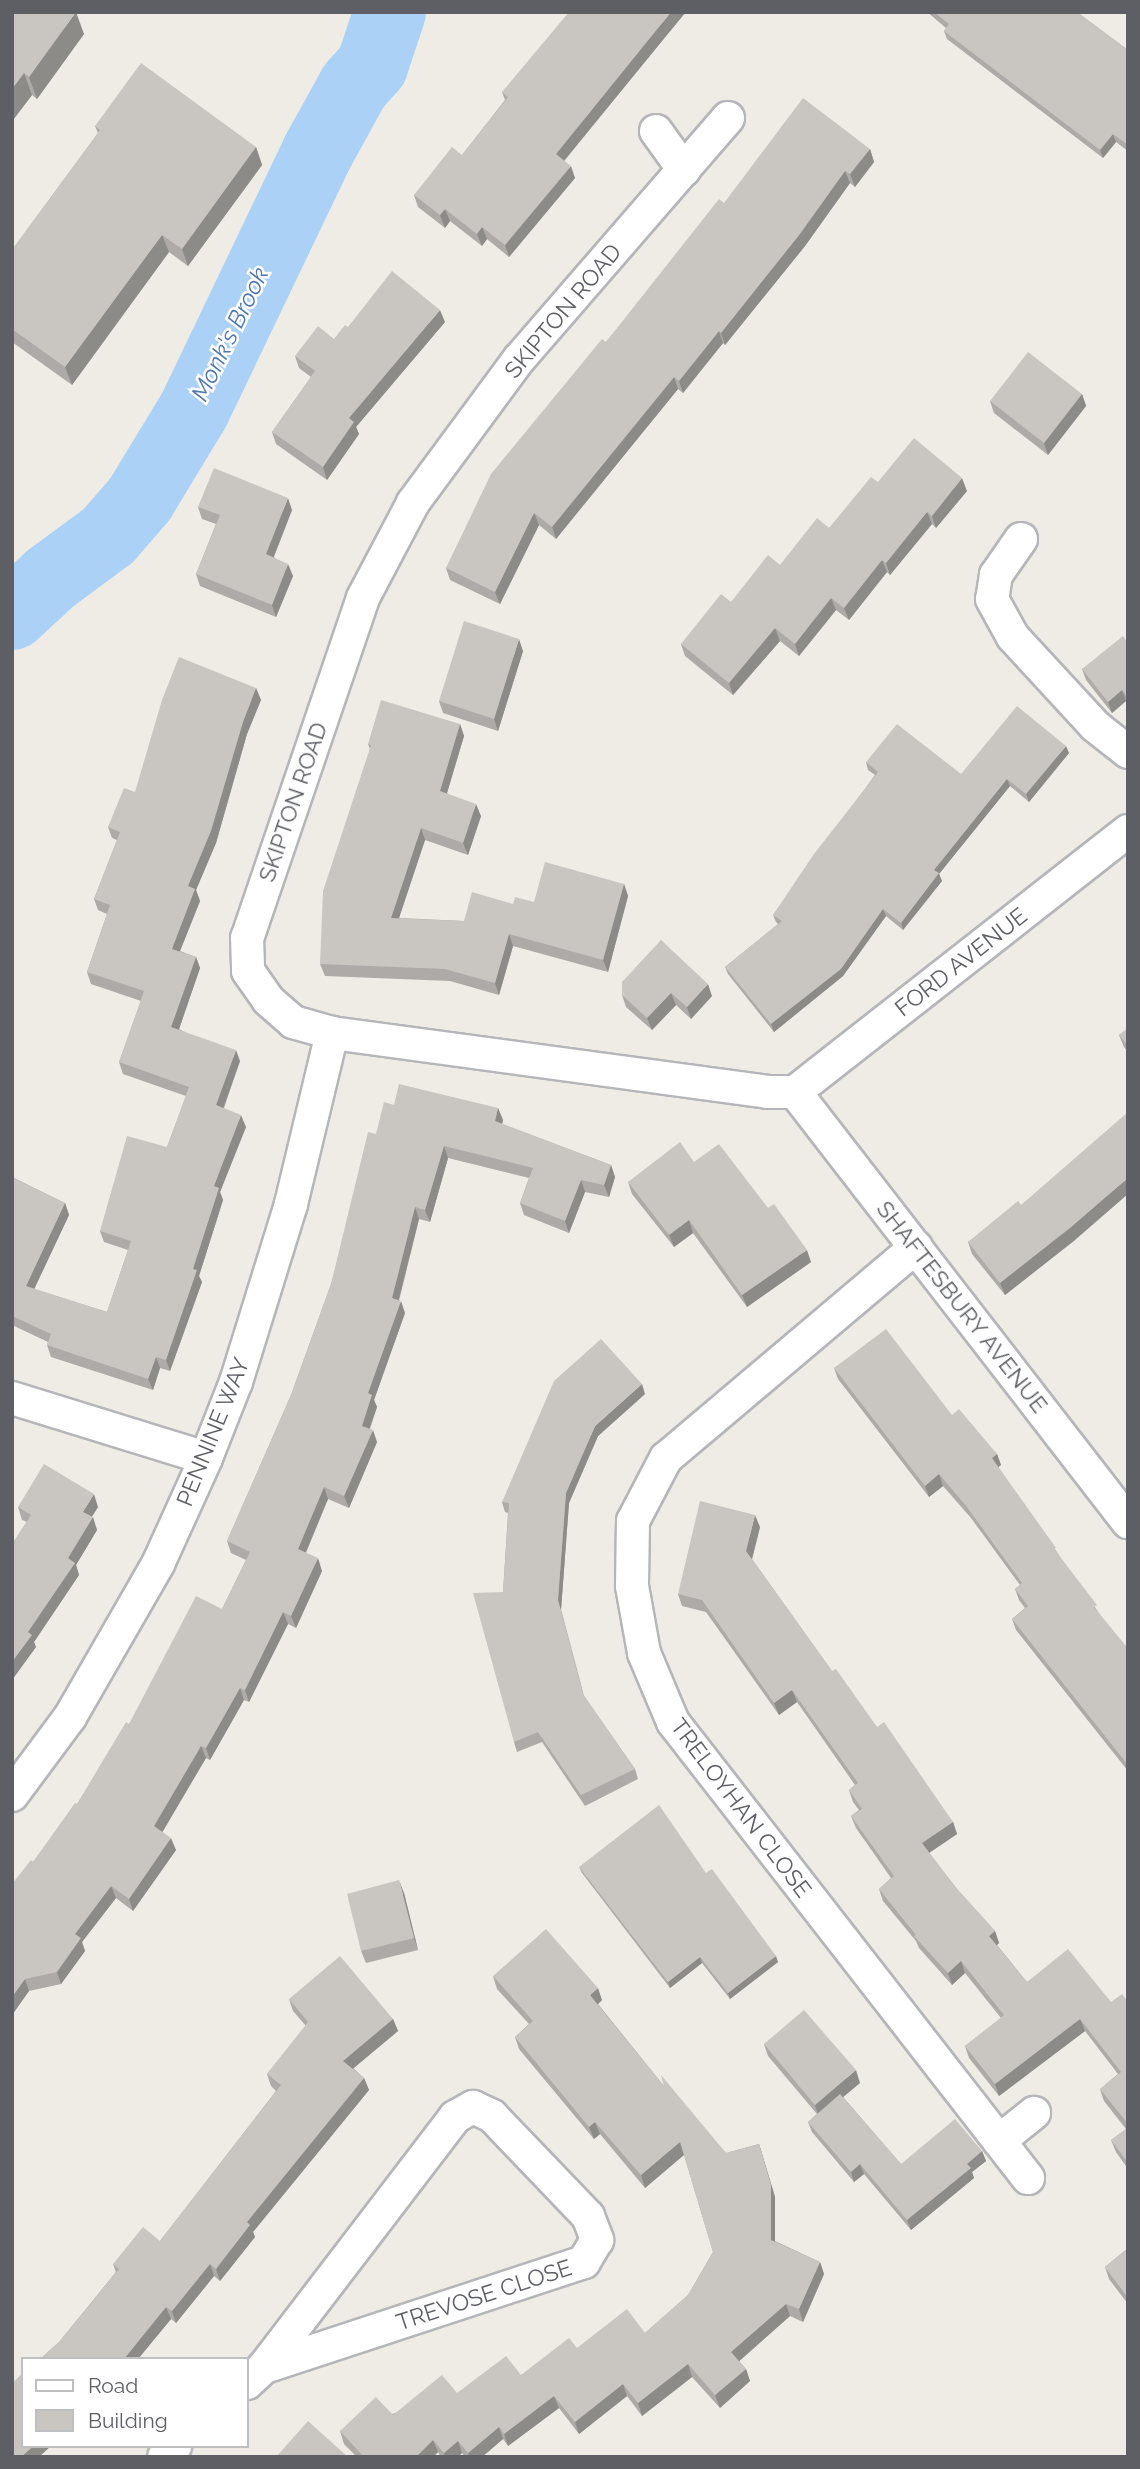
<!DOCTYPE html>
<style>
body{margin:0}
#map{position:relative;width:1140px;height:2469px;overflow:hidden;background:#eeece5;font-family:Raleway,sans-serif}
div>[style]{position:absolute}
.river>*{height:72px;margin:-36px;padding:0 36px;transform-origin:36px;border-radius:36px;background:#abd1f7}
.roads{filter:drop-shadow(2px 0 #b5b6ba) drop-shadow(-2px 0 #b5b6ba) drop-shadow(0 2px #b5b6ba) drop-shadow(0 -2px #b5b6ba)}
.street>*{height:32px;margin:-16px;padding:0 16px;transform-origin:16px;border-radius:16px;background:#fff}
.wall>*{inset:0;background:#adaaa7}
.shaded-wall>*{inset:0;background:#8d8b88}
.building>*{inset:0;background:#c9c6c2}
span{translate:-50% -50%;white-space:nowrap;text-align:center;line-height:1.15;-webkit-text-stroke:5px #fff;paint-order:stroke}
.street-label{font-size:23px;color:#5d5f64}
.water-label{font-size:24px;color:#4d77b0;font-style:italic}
.frame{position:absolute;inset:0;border:14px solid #5d5f64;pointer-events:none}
.legend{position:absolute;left:21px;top:2357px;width:228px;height:91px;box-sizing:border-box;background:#fff;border:2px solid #bebfc1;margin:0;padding:9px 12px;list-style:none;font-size:21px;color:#5d5f64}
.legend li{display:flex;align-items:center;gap:14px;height:35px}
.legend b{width:35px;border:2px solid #bebfc1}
</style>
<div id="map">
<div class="river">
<i style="left:12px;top:614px;width:53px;rotate:-42.7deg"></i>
<i style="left:51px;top:578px;width:71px;rotate:-36.4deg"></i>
<i style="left:108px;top:536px;width:49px;rotate:-49.1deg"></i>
<i style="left:140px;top:499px;width:104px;rotate:-58.8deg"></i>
<i style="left:194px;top:410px;width:285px;rotate:-64.4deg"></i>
<i style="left:317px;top:153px;width:77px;rotate:-61.1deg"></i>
<i style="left:354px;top:86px;width:27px;rotate:-48deg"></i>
<i style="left:372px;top:66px;width:57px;rotate:-71.6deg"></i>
</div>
<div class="roads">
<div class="street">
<i style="left:728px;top:118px;width:319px;rotate:130.9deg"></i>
<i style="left:519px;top:359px;width:179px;rotate:126.4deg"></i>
<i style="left:413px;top:503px;width:107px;rotate:117.8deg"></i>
<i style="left:363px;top:598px;width:359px;rotate:108.8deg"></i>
<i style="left:247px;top:938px;width:33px;rotate:88deg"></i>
<i style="left:248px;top:971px;width:35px;rotate:55deg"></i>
<i style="left:268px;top:1000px;width:33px;rotate:41deg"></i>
<i style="left:293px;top:1022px;width:41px;rotate:15.8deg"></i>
<i style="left:332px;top:1033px;width:440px;rotate:7.7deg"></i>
<i style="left:768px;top:1092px;width:27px"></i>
<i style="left:656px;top:131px;width:48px;rotate:54.3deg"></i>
<i style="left:1021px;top:539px;width:44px;rotate:124.8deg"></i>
<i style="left:996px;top:575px;width:24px;rotate:99deg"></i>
<i style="left:992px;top:599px;width:43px;rotate:61.1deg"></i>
<i style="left:1013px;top:637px;width:121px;rotate:47.3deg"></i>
<i style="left:1095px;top:726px;width:42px;rotate:38.2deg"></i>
<i style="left:795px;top:1092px;width:544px;rotate:52.25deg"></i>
<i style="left:795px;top:1092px;width:423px;rotate:-38.1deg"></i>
<i style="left:916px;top:1247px;width:327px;rotate:139.8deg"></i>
<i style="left:666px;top:1458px;width:71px;rotate:117.6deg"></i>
<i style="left:633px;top:1521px;width:65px;rotate:90.9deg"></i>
<i style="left:632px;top:1586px;width:68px;rotate:79.8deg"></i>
<i style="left:644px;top:1653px;width:75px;rotate:67.2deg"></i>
<i style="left:673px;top:1722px;width:578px;rotate:52.1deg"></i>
<i style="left:12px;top:1398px;width:203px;rotate:17.2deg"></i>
<i style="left:12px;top:1795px;width:97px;rotate:-53.4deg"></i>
<i style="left:70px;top:1717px;width:177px;rotate:-60.1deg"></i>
<i style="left:158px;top:1564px;width:116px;rotate:-65.6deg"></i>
<i style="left:206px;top:1458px;width:82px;rotate:-68.5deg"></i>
<i style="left:236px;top:1382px;width:186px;rotate:-72.8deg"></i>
<i style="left:291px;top:1204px;width:176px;rotate:-76.5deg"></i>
<i style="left:999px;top:2141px;width:45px;rotate:-38.7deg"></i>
<i style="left:247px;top:2383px;width:23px;rotate:-43deg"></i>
<i style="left:264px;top:2367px;width:315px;rotate:-52.6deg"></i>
<i style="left:455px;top:2117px;width:21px;rotate:-29deg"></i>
<i style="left:473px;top:2107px;width:21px;rotate:25deg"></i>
<i style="left:492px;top:2116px;width:139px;rotate:46.2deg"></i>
<i style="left:588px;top:2216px;width:26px;rotate:69deg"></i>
<i style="left:597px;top:2240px;width:26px;rotate:121deg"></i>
<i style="left:584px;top:2262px;width:337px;rotate:161.8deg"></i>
<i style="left:164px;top:2457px;width:16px;rotate:-45deg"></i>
</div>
</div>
<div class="wall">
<i style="clip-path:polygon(12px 12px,84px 34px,37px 99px,32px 95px,13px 120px,12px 120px)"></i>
<i style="clip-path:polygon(927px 12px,1077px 12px,1128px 50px,1128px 151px,1116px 142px,1103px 158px,947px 39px,944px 31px,946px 28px)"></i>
<i style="clip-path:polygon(685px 13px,564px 160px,575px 178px,509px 257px,487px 239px,482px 246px,450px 221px,445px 228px,418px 207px,414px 195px,462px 155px,505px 100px,502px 92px)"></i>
<i style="clip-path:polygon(95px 126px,256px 147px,262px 165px,188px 266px,169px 252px,72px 385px,12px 342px,12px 250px,98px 133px)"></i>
<i style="clip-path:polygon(870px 149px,874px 162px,855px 187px,850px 183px,805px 246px,725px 345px,723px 343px,683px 393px,678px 389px,556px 539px,539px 525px,500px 604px,450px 580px,446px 568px,606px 342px,724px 203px)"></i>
<i style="clip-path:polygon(445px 322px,356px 427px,359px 434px,327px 480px,276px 444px,272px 432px,311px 377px,299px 368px,295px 356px,334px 339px,348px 327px)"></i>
<i style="clip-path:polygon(1082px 394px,1086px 406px,1048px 455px,994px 413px,990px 401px)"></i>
<i style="clip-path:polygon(878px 482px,967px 491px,936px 528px,932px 524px,890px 575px,887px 572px,849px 620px,836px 610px,799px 656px,780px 641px,733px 695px,685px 656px,681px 644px,731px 602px,829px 528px)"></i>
<i style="clip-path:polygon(198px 507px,292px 510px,274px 557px,293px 576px,276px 617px,200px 586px,196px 574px,216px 524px,202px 519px)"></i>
<i style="clip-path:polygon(1128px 643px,1128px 703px,1126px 701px,1112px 713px,1086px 680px,1082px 669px)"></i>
<i style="clip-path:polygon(523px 651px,498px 731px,443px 713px,439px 701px)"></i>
<i style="clip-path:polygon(256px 688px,261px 700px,247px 734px,216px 843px,196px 890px,200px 901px,180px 951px,196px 957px,200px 968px,179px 1029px,240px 1061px,224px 1108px,246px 1127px,220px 1192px,223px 1200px,199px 1276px,202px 1282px,170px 1371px,160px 1368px,153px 1390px,51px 1357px,47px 1345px,48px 1342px,12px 1325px,12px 1177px,65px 1203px,69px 1215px,34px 1289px,107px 1312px,128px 1250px,104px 1242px,100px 1231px,167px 1147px,186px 1096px,123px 1074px,119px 1062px,141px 1001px,91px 984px,87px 972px,107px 914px,98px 910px,94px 899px,117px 840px,112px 838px,108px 827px,135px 792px)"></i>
<i style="clip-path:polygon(460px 724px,464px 736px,447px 793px,481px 816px,468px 855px,425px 840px,399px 918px,464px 921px,513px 904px,534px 902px,624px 884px,628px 896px,608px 972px,513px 946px,499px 995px,450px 981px,325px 976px,320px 964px,370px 749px,368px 744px)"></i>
<i style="clip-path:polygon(1069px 753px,1029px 802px,1010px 786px,939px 874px,942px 881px,903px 930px,886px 916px,843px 976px,774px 1032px,728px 974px,725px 967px,778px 924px,776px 922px,773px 915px,875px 775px,868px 770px,866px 762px,961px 774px)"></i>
<i style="clip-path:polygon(661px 940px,712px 996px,691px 1019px,676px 1005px,652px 1030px,626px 1007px,622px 995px)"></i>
<i style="clip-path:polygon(1128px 1028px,1128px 1052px,1124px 1047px,1119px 1035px)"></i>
<i style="clip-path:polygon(394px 1105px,498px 1108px,503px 1120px,502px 1124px,611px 1165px,615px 1177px,609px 1197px,585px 1192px,569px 1233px,524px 1215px,520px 1203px,529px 1178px,448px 1158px,430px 1222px,419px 1219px,399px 1301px,405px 1313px,374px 1400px,377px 1407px,370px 1429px,377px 1442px,349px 1508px,328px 1499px,306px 1553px,322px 1571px,296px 1628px,288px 1624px,249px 1702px,244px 1700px,210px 1760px,206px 1758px,162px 1831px,176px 1850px,133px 1911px,116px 1898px,82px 1942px,85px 1951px,61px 1984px,29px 1991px,12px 2015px,12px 1884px,33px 1862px,77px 1804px,129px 1724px,222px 1609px,246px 1560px,231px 1553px,227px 1541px,291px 1395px,331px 1284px,376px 1134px)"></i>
<i style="clip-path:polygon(694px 1162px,768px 1208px,811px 1262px,747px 1307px,693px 1233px,674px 1247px,632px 1194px,628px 1182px)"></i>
<i style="clip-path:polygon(1021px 1205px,1075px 1240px,1005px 1295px,972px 1254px,968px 1242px)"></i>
<i style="clip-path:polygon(834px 1368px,952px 1415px,997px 1454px,1001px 1465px,998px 1467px,1101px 1616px,1128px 1649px,1128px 1771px,1016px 1630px,1012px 1619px,1025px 1608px,1019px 1600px,1015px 1589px,1020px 1585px,971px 1518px,943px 1486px,929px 1497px,838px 1379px)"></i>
<i style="clip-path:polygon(645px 1394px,598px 1436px,569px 1503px,561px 1610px,584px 1696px,635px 1769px,638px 1779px,585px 1806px,542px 1742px,517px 1752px,514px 1742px,503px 1592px,508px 1513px,505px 1512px,502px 1502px)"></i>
<i style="clip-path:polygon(18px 1507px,98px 1507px,92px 1517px,97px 1530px,76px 1565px,79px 1575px,34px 1642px,36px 1647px,12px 1680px,12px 1544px,27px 1522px,22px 1520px)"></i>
<i style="clip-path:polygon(760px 1527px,752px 1559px,832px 1671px,953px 1822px,957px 1834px,929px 1853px,957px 1889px,995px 1931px,999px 1943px,997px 1945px,1027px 1982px,1111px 2002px,1128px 2002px,1128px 2169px,1116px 2152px,1111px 2140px,1126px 2129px,1104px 2101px,1100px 2089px,1118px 2074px,1085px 2031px,999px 2096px,969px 2058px,965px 2046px,1001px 2018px,965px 1973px,952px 1985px,919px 1948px,916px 1941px,883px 1901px,879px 1889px,891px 1878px,856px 1828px,851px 1816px,859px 1810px,853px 1802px,849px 1790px,855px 1785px,797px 1702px,779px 1715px,706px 1612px,682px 1606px,678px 1594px)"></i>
<i style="clip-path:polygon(579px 1867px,706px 1873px,778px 1962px,730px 1999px,702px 1963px,670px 1988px,582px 1873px)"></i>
<i style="clip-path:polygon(404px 1893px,418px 1950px,366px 1963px,361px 1951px)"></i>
<i style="clip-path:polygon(493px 1976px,602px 2000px,598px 2004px,664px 2086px,726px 2153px,759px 2144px,775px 2197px,775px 2241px,820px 2262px,824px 2274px,803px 2322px,790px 2316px,739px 2361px,746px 2369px,750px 2381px,720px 2408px,692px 2377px,642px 2416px,627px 2396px,579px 2434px,559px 2408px,508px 2446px,503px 2439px,482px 2457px,465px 2457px,462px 2453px,458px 2457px,441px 2457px,438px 2452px,433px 2457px,357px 2457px,344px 2444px,340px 2431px,457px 2393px,521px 2375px,577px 2348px,645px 2333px,688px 2295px,713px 2252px,684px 2155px,645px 2188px,600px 2134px,594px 2139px,519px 2049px,515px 2037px,529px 2024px,497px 1989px)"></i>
<i style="clip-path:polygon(289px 1999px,393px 2019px,398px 2031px,353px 2068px,364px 2078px,369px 2090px,253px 2232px,255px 2237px,220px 2281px,214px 2276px,176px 2323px,171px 2319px,138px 2359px,40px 2359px,59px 2342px,116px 2272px,113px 2264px,160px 2241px,276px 2091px,271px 2086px,267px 2074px,306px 2026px,293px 2011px)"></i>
<i style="clip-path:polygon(764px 2044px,860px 2083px,843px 2097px,901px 2164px,982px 2151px,986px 2161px,972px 2172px,974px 2178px,911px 2230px,864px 2174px,854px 2182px,812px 2132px,808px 2122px,817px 2114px,768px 2056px)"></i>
<i style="clip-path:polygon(1128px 2248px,1128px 2304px,1109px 2279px,1105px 2267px)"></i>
</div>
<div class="shaded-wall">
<i style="clip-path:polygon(76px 12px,84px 34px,37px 99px,29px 77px)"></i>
<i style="clip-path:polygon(671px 12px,685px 13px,560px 166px,556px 154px)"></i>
<i style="clip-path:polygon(24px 73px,32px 95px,13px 120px,12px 117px,12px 89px)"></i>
<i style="clip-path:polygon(1113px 134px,1116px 142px,1103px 158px,1100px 150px)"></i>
<i style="clip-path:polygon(256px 147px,262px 165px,188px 266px,182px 249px)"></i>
<i style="clip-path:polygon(870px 149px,874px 162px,855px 187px,850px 174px)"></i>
<i style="clip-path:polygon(571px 166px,575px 178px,509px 257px,505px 245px)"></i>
<i style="clip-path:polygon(845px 171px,850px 183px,805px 246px,725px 345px,721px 333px)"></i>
<i style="clip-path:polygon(445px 209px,450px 221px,445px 228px,440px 215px)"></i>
<i style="clip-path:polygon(482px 227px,487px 239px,482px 246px,477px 234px)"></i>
<i style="clip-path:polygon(162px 235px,169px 252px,72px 385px,65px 367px)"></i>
<i style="clip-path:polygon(440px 310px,445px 322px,356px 427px,359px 434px,327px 480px,323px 467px,349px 418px)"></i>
<i style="clip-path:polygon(719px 331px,723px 343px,683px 393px,679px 381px)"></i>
<i style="clip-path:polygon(674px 377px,678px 389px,556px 539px,552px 527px)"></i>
<i style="clip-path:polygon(1082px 394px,1086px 406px,1048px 455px,1044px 443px)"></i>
<i style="clip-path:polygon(962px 478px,967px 491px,936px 528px,932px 516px)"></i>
<i style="clip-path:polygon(288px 498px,292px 510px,270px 566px,266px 554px)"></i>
<i style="clip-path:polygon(927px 512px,932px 524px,890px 575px,886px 563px)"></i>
<i style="clip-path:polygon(534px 513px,539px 525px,500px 604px,495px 592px)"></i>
<i style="clip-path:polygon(882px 560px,887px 572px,849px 620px,844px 608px)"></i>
<i style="clip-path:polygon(288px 564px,293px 576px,276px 617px,272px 605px)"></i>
<i style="clip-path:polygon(831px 598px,836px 610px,799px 656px,795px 644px)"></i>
<i style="clip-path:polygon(775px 628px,780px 641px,733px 695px,729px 683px)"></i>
<i style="clip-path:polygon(519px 639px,523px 651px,498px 731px,494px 719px)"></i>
<i style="clip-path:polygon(256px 688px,261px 700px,247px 734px,216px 843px,196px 890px,200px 901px,176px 961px,172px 949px,188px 886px,243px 722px)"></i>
<i style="clip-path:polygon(1122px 690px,1126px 701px,1112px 713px,1108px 702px)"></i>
<i style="clip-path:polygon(460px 724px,464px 736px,444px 803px,440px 791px)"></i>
<i style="clip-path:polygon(1066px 746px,1069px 753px,1029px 802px,1026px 794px)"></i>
<i style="clip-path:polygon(1007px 779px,1010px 786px,939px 874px,942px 881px,903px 930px,901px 923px,934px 870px)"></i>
<i style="clip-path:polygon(476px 804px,481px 816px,468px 855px,463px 843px)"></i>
<i style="clip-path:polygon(421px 828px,425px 840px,395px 930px,391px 918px)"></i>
<i style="clip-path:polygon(624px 884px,628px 896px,608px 972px,603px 960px)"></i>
<i style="clip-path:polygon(883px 909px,886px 916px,843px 976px,774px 1032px,771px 1024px)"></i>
<i style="clip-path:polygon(509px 934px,513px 946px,499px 995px,495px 983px)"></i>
<i style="clip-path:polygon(196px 957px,200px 968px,176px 1038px,171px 1027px)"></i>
<i style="clip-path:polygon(708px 984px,712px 996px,691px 1019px,687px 1007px)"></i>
<i style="clip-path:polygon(671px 993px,676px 1005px,652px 1030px,647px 1018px)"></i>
<i style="clip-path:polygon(236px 1050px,240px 1061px,220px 1117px,216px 1105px)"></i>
<i style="clip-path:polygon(498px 1108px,503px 1120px,500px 1133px,495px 1121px)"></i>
<i style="clip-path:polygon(241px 1115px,246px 1127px,220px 1192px,223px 1200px,199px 1276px,202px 1282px,170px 1371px,166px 1360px,193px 1269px,214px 1186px)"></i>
<i style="clip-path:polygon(444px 1146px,448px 1158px,430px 1222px,425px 1210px)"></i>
<i style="clip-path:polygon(611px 1165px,615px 1177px,609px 1197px,604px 1185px)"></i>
<i style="clip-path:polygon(1128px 1178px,1128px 1194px,1075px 1240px,1005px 1295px,1000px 1283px)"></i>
<i style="clip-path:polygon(581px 1180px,585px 1192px,569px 1233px,565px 1221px)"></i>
<i style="clip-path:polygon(65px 1203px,69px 1215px,30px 1298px,26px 1286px)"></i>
<i style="clip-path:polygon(415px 1207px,419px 1219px,396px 1310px,392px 1298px)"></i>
<i style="clip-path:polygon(689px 1220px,693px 1233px,674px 1247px,669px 1235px)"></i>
<i style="clip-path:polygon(807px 1250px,811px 1262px,747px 1307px,742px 1295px)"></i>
<i style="clip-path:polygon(401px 1301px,405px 1313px,374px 1400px,377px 1407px,366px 1438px,362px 1426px,368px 1393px)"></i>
<i style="clip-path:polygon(156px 1357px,160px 1368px,153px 1390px,148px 1379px)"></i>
<i style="clip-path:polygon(642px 1384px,645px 1394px,598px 1436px,569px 1503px,561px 1610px,587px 1704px,558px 1600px,566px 1493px,595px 1426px)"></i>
<i style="clip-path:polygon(373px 1430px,377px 1442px,349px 1508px,344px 1496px)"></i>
<i style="clip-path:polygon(997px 1454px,1001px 1465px,996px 1469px,992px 1458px)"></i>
<i style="clip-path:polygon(939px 1474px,943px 1486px,929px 1497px,925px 1486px)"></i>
<i style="clip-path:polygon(324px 1487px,328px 1499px,302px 1561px,298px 1549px)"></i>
<i style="clip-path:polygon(94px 1494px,98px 1507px,87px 1524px,83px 1512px)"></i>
<i style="clip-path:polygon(755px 1515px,760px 1527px,751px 1563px,746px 1551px)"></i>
<i style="clip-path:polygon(93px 1517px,97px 1530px,76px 1565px,79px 1575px,34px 1642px,36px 1647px,12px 1680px,12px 1662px,68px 1558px)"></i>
<i style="clip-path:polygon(318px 1558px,322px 1571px,296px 1628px,291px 1616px)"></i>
<i style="clip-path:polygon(283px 1612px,288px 1624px,249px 1702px,245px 1690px)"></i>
<i style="clip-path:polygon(240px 1688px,244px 1700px,210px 1760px,206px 1748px)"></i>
<i style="clip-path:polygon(792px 1690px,797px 1702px,779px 1715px,774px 1703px)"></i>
<i style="clip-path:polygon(201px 1746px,206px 1758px,159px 1838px,154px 1826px)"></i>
<i style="clip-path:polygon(953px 1822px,957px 1834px,926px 1855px,922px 1843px)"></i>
<i style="clip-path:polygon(171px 1838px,176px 1850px,133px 1911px,129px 1899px)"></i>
<i style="clip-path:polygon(399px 1880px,404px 1893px,418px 1950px,414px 1938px)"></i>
<i style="clip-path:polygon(111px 1886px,116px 1898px,82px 1942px,85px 1951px,61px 1984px,57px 1972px,75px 1934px)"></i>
<i style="clip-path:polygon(995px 1931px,999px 1943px,994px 1948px,989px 1936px)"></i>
<i style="clip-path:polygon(776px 1956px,778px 1962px,730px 1999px,728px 1993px)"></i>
<i style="clip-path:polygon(700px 1957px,702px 1963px,670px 1988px,668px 1982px)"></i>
<i style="clip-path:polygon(961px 1961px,965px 1973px,952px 1985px,948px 1973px)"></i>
<i style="clip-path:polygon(25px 1979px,29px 1991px,12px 2015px,12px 1997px)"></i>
<i style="clip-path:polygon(598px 1988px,602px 2000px,595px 2007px,590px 1995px)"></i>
<i style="clip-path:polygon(393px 2019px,398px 2031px,348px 2073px,343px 2061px)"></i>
<i style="clip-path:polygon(1080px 2019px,1085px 2031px,999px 2096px,995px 2084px)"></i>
<i style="clip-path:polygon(856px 2070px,860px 2083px,819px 2117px,815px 2105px)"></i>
<i style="clip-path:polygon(364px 2078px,369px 2090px,253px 2232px,255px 2237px,220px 2281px,216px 2269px,247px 2222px)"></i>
<i style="clip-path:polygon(595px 2122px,600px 2134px,594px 2139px,589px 2127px)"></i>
<i style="clip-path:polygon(680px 2142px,685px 2154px,645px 2188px,641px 2175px)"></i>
<i style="clip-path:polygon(759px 2144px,775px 2197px,775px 2252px,771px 2240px)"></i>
<i style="clip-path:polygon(982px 2151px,986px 2161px,972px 2172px,974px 2178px,911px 2230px,907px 2220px,967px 2164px)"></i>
<i style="clip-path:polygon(860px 2164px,864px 2174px,854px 2182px,851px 2172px)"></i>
<i style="clip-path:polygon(820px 2262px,824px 2274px,803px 2322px,799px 2309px)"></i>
<i style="clip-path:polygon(210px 2264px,214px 2276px,176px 2323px,172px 2311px)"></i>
<i style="clip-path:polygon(786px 2304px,790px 2316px,736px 2364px,731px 2352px)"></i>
<i style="clip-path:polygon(166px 2307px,171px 2319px,138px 2359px,124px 2359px)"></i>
<i style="clip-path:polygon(688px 2364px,692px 2377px,642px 2416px,638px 2403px)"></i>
<i style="clip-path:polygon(746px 2369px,750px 2381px,720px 2408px,715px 2395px)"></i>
<i style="clip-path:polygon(623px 2384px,627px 2396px,579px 2434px,575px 2422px)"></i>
<i style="clip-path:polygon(554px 2396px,559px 2408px,508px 2446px,504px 2434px)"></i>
<i style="clip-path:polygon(499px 2427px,503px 2439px,482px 2457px,469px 2457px,468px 2453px)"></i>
<i style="clip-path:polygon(433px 2440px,438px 2452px,433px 2457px,416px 2457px)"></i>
<i style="clip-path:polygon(458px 2441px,462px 2453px,458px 2457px,445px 2457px,444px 2453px)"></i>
<i style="clip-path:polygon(33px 2446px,51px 2446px,39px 2457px,21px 2457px)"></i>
</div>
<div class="building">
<i style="clip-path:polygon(12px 12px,76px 12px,29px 77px,24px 73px,12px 89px)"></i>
<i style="clip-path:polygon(569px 12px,671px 12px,556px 154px,571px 166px,505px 245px,482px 227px,477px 234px,445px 209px,440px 215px,414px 195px,452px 147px,462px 155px,508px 97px,502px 92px)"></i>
<i style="clip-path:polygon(934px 12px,1077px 12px,1128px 50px,1128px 145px,1113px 134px,1100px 150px,944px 31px,949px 24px)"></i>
<i style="clip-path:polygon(141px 63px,256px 147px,182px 249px,162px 235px,65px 367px,12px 329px,12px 250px,100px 130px,95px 126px)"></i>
<i style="clip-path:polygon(803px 98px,870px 149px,850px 174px,845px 171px,800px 234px,721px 333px,719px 331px,679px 381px,674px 377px,552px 527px,534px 513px,495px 592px,446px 568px,491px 474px,602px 339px,606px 342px,719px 199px,724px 203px)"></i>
<i style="clip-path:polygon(392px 271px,440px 310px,349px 418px,354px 422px,323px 467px,272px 432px,315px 371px,295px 356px,318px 326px,334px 339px,345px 325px,348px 327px)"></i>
<i style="clip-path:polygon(1028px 352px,1082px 394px,1044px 443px,990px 401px)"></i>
<i style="clip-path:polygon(914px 438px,962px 478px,932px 516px,927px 512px,886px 563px,882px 560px,844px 608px,831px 598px,795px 644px,775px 628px,729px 683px,681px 644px,721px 594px,731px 602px,768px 555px,780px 565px,817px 518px,829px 528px,871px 477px,878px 482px)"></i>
<i style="clip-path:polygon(214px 468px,288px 498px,266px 554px,288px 564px,272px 605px,196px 574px,220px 515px,198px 507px)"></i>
<i style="clip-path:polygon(464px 621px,519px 639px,494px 719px,439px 701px)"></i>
<i style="clip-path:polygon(1123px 636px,1128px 643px,1128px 697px,1122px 690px,1108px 702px,1082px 669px)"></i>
<i style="clip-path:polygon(179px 657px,256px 688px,243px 722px,211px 831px,188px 886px,195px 889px,172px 949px,196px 957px,171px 1027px,236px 1050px,216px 1105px,241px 1115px,214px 1186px,219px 1188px,193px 1269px,197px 1270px,166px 1360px,156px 1357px,148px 1379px,47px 1345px,51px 1334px,12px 1316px,12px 1177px,65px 1203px,26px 1286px,107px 1312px,131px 1241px,100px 1231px,127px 1136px,167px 1147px,189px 1087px,119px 1062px,144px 991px,87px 972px,110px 905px,94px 899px,120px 832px,108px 827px,124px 788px,135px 792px,162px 700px)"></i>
<i style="clip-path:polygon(381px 700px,460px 724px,440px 791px,476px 804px,463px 843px,421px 828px,391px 918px,464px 921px,472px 892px,513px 904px,515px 897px,534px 902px,545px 862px,624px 884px,603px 960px,509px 934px,495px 983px,445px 969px,320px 964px,323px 891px,371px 745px,368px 744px)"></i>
<i style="clip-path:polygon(1017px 706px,1066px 746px,1026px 794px,1007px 779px,934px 870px,939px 873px,901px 923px,883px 909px,841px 969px,771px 1024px,725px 967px,782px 921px,773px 915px,814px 854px,878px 772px,866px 762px,897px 724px,961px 774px)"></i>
<i style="clip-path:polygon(661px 940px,708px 984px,687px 1007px,671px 993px,647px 1018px,622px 995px,622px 982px)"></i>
<i style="clip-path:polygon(1128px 1028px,1128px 1046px,1119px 1035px)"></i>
<i style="clip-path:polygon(399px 1084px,498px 1108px,495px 1121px,611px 1165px,604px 1185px,581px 1180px,565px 1221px,520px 1203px,533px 1168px,444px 1146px,425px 1210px,415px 1207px,392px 1298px,401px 1301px,368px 1393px,372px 1395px,362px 1426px,373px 1430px,344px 1496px,324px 1487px,298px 1549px,318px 1558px,291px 1616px,283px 1612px,245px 1690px,240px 1688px,206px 1748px,201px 1746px,154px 1826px,171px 1838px,129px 1899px,111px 1886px,75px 1934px,81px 1938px,57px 1972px,25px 1979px,12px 1997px,12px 1884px,31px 1860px,33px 1862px,75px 1803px,77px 1804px,126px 1722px,129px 1724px,196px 1596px,222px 1609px,250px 1552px,227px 1541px,291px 1395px,331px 1284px,368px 1132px,376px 1134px,384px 1102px,394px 1105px)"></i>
<i style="clip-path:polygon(1128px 1112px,1128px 1178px,1070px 1228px,1000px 1283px,968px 1242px,1018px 1201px,1021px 1205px)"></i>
<i style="clip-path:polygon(680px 1142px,694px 1162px,719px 1144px,768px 1208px,774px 1204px,807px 1250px,742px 1295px,689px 1220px,669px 1235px,628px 1182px)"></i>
<i style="clip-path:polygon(886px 1329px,952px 1415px,959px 1409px,997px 1454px,992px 1458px,1056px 1548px,1054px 1549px,1097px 1605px,1094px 1607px,1128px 1649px,1128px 1765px,1012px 1619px,1028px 1606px,1015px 1589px,1022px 1583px,967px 1507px,939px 1474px,925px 1486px,834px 1368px)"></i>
<i style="clip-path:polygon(601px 1339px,642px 1384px,595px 1426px,566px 1493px,558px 1600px,583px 1694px,635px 1769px,581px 1795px,538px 1732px,514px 1742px,473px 1593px,503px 1592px,509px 1503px,502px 1502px,554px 1381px)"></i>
<i style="clip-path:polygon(44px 1464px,94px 1494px,83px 1512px,93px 1517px,68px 1558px,75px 1563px,28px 1632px,32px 1635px,12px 1662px,12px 1544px,31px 1515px,18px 1507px)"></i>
<i style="clip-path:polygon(700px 1501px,755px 1515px,746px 1551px,832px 1671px,836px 1669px,877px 1727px,884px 1722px,953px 1822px,922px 1843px,957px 1889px,995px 1931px,989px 1936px,1027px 1982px,1068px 1949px,1111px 2002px,1122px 1994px,1128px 2002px,1128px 2124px,1100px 2089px,1121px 2072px,1080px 2019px,995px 2084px,965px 2046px,1004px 2015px,961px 1961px,948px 1973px,914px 1936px,916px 1935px,879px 1889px,894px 1876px,851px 1816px,862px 1809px,849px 1790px,858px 1783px,792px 1690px,774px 1703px,702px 1600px,678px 1594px)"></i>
<i style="clip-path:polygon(659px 1805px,706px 1873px,712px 1869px,776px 1956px,728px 1993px,700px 1957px,668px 1982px,579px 1867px)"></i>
<i style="clip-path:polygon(399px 1880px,414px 1938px,361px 1951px,347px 1894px)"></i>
<i style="clip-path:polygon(546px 1929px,598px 1988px,590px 1995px,611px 2021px,664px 2086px,661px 2075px,726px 2153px,759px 2144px,771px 2185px,771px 2240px,820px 2262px,799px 2309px,786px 2304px,731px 2352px,746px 2369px,715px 2395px,688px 2364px,638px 2403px,623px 2384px,575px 2422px,554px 2396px,504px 2434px,499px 2427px,468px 2453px,458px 2441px,444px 2453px,433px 2440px,416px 2457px,364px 2457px,340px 2431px,376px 2397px,393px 2415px,442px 2375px,457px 2393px,506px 2356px,521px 2375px,569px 2338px,577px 2348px,627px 2309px,645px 2333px,688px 2295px,713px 2252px,680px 2142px,641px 2175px,595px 2122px,589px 2127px,515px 2037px,533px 2021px,493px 1976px)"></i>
<i style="clip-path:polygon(340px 1956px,393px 2019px,343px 2061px,364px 2078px,247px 2222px,250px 2225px,216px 2269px,210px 2264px,172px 2311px,166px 2307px,124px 2359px,40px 2359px,59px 2342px,119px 2269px,113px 2264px,143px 2227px,160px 2241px,281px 2085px,267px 2074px,308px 2022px,289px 1999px)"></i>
<i style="clip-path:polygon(804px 2010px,856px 2070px,815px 2105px,764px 2044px)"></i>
<i style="clip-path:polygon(840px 2094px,901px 2164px,955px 2119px,982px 2151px,967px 2164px,971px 2168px,907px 2220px,860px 2164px,851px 2172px,808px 2122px)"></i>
<i style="clip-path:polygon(1128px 2128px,1128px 2163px,1111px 2140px)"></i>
<i style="clip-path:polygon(1128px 2248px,1128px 2298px,1105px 2267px)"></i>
<i style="clip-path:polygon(23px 2373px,23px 2446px,33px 2446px,21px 2457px,12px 2457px,12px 2383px)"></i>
<i style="clip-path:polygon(308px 2421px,348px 2457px,276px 2457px)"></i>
</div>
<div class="street-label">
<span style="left:563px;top:311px;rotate:-50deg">SKIPTON ROAD</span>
<span style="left:293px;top:802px;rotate:-71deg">SKIPTON ROAD</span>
<span style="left:961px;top:962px;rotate:-38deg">FORD AVENUE</span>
<span style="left:962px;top:1307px;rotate:52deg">SHAFTESBURY AVENUE</span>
<span style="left:213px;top:1432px;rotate:-68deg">PENNINE WAY</span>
<span style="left:741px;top:1808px;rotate:53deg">TRELOYHAN CLOSE</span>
<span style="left:484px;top:2295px;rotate:-18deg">TREVOSE CLOSE</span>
</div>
<div class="water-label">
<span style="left:230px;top:334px;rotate:-64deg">Monk's Brook</span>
</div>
<div class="frame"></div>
<ul class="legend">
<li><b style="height:9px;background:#fff"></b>Road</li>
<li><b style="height:19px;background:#c9c6c2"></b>Building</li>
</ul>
</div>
